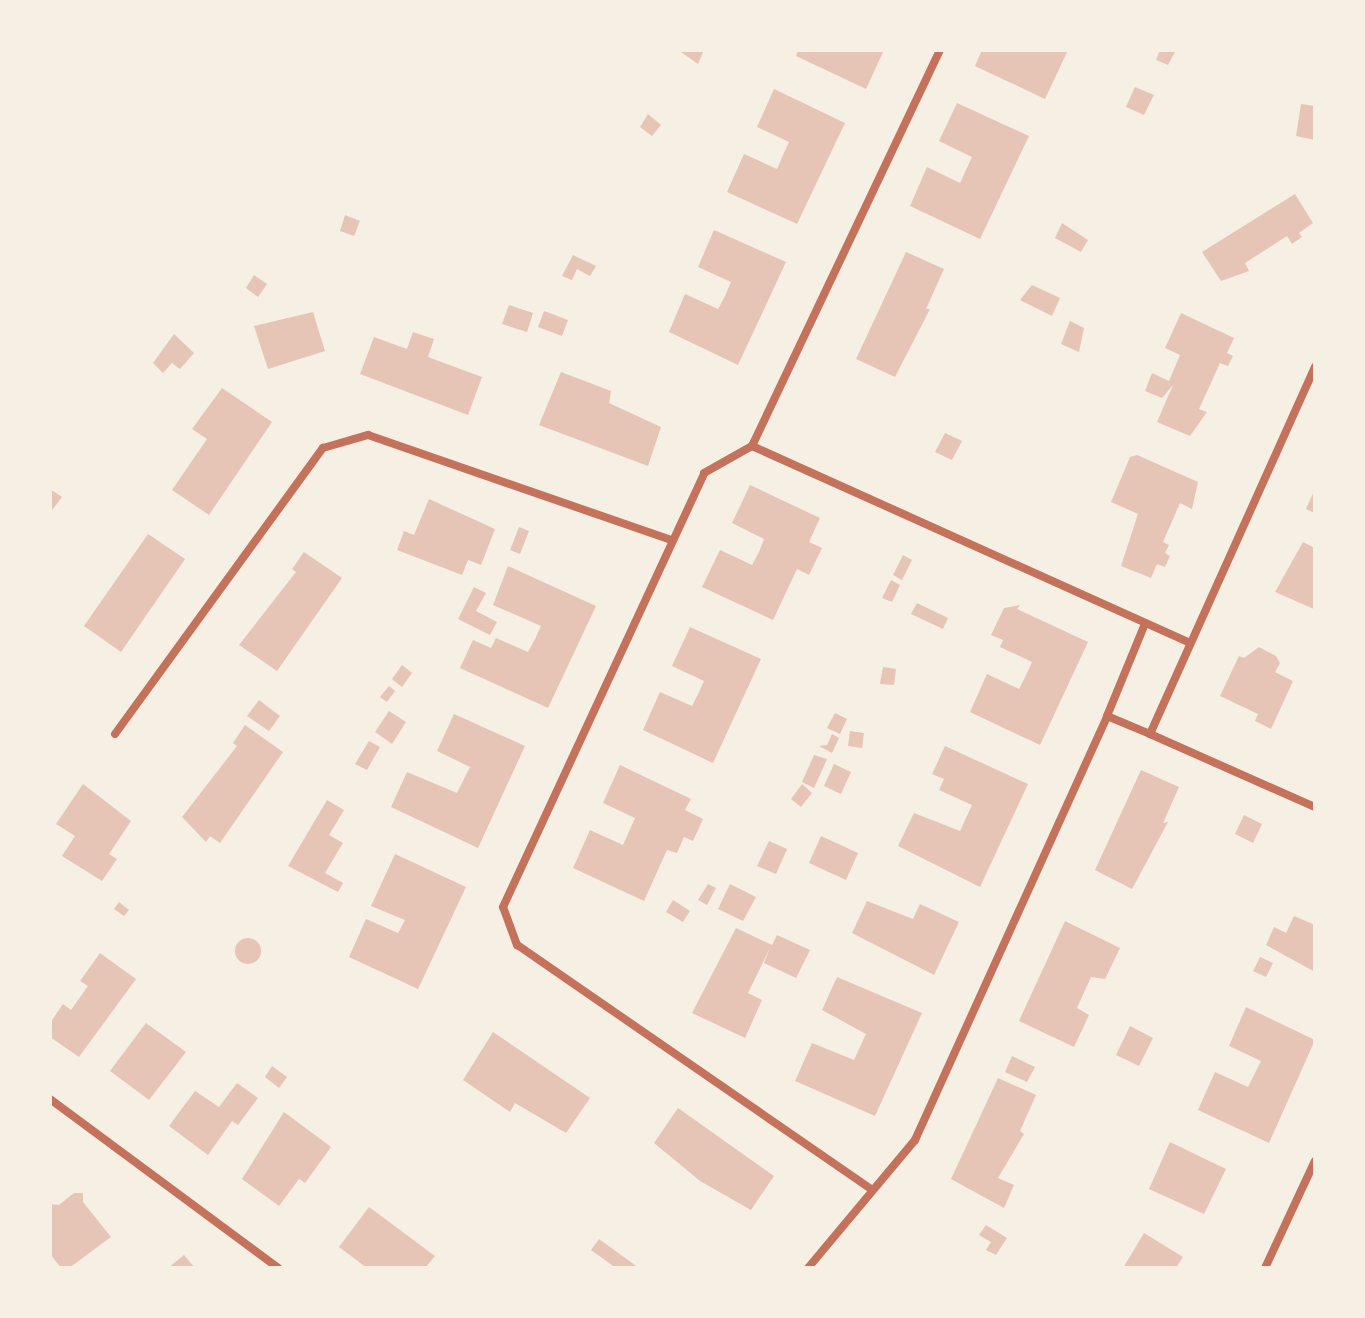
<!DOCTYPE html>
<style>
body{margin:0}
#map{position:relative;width:1365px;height:1318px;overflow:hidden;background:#f6efe4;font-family:Jost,sans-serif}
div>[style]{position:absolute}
.building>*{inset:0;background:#e6c5b7}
.round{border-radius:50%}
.minor>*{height:8px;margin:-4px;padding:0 4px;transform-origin:4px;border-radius:4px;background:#c5725c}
span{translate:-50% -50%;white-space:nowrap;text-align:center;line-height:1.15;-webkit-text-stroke:6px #f6efe4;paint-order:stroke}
.frame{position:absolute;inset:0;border:52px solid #f6efe4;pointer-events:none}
</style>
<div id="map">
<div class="building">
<i style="clip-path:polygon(678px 50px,704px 50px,698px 64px)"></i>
<i style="clip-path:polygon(798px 50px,884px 50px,866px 89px,796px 56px)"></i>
<i style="clip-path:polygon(982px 50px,1068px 50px,1045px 99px,975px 66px)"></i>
<i style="clip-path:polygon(1160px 50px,1176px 50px,1168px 65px,1156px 60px)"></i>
<i style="clip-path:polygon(1135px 87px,1154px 95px,1144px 115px,1126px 107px)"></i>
<i style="clip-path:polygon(774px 89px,845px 123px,797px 224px,727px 192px,744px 154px,777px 169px,783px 155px,789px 142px,757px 127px)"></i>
<i style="clip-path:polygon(957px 103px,1029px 136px,980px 239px,910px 206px,927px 167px,960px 183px,972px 157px,939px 141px)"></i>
<i style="clip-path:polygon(1301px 104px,1315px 106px,1315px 140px,1296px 136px)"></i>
<i style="clip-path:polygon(648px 114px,661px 125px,652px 136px,640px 127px)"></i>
<i style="clip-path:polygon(1295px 194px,1313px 223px,1299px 233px,1302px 237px,1292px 244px,1287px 236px,1245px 263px,1249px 271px,1221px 281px,1202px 252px)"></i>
<i style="clip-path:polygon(345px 215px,360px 221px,354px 236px,340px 231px)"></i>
<i style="clip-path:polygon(1062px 223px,1088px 240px,1081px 252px,1055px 238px)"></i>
<i style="clip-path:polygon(714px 230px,786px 262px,738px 365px,669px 332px,685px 294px,718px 309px,725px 296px,731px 282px,698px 267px)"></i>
<i style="clip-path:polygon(906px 252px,944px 269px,926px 309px,930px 309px,895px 377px,856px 359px)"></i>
<i style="clip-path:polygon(573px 255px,596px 266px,590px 276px,577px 269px,572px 280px,562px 276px)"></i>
<i style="clip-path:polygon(254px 275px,267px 284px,258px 297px,246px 288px)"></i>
<i style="clip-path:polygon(1032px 285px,1060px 298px,1052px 316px,1020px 300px)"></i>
<i style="clip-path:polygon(509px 305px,533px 313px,527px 332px,502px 324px)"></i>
<i style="clip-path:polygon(544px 311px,568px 320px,562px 336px,538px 327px)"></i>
<i style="clip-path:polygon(313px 312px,325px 351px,268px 369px,254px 326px)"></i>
<i style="clip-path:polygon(1181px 313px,1234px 338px,1227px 353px,1233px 356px,1228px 366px,1220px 363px,1199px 409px,1207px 412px,1190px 436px,1157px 422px,1173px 385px,1162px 398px,1145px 391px,1152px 373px,1169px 381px,1180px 355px,1165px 348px)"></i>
<i style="clip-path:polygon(1070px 321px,1084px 328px,1079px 352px,1061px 344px)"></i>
<i style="clip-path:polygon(413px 332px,434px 339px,428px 357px,482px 377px,468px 415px,360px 374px,374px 337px,407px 349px)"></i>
<i style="clip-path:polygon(174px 334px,194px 353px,180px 369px,172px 363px,163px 373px,153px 363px)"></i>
<i style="clip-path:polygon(561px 372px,611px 391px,609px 403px,661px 427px,648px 466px,539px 425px)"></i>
<i style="clip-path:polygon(222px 388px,272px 422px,209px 515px,172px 490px,207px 439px,192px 429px)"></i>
<i style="clip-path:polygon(945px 433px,962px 441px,952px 460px,935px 452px)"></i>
<i style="clip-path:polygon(1137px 455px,1198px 482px,1192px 509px,1180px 503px,1163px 542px,1169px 545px,1165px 553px,1170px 556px,1165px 567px,1157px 564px,1151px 578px,1121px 566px,1138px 514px,1111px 502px,1130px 457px)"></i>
<i style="clip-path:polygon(750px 485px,820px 518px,809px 542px,822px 548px,809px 575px,797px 569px,773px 620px,702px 587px,720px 550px,752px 565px,759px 552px,764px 539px,732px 523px)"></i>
<i style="clip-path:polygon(50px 489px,62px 497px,50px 513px)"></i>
<i style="clip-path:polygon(1315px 489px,1315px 513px,1306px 509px)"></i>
<i style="clip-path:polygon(429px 499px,495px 529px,481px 565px,468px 560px,462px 575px,397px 550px,404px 531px,414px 535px)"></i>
<i style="clip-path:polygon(519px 527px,529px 531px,520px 554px,510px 550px)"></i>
<i style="clip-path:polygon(148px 534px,185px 559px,121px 652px,84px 626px)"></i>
<i style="clip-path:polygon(1303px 542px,1315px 548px,1314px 609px,1275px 592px)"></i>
<i style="clip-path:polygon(304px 552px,342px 578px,277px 671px,239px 645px,296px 572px,292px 569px)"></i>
<i style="clip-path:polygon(903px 555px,912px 560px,902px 580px,893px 575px)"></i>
<i style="clip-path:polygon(508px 566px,596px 606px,548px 708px,460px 668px,473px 640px,491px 648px,496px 638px,528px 652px,535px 639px,541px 626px,493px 605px)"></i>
<i style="clip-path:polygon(891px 580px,900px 585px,892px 602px,882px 598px)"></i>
<i style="clip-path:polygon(474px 587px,486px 593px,476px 611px,497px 622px,490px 635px,458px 619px)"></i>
<i style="clip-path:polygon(917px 603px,948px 618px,943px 629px,911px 614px)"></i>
<i style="clip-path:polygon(1020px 605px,1017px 609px,1088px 642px,1040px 745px,970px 712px,987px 674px,1019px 689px,1026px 675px,1032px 662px,1000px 647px,1003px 640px,991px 635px,1004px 608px)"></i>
<i style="clip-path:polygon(690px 627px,761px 659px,713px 763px,643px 730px,660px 692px,692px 706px,698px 694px,704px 681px,672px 666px)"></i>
<i style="clip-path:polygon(1259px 647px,1276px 656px,1280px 663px,1275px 672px,1293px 681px,1271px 729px,1255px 721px,1258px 714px,1220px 696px,1239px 656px,1244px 658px)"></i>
<i style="clip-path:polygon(402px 665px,412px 673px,402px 687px,392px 679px)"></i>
<i style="clip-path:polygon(883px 667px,896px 669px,894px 685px,880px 684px)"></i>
<i style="clip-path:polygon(389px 686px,395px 691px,387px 702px,380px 697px)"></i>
<i style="clip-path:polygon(259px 700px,280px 716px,269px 731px,247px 716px)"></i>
<i style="clip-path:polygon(389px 711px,406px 722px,392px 744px,375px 732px)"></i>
<i style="clip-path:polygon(835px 713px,847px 719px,840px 734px,827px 728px)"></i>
<i style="clip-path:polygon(454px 714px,525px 746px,478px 848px,391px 807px,407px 772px,457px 793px,470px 767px,437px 751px)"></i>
<i style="clip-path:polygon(245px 725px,283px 752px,220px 843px,210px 836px,206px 842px,182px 817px,237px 746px,233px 743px)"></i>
<i style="clip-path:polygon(850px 731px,864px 733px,862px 748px,848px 746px)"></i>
<i style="clip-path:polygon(832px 734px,839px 738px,832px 753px,819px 746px,827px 745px)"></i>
<i style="clip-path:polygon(369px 741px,380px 747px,367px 770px,355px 764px)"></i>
<i style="clip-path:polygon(945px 746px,1028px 784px,980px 887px,898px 846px,914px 813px,960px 831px,972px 805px,939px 790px,944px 779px,932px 774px)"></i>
<i style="clip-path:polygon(814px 755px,827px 759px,814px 788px,802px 782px)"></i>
<i style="clip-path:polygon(834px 764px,851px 772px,841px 794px,824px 786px)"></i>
<i style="clip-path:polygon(620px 765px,691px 799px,685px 810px,703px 819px,693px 841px,684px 837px,677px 853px,667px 850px,644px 901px,573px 868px,590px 830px,623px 845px,635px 818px,603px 803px)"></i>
<i style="clip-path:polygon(1141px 770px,1179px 787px,1163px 823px,1168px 822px,1132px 889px,1095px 870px)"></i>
<i style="clip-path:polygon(83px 784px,131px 821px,109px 854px,117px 859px,102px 881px,62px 856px,75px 836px,56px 824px)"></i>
<i style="clip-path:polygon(802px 784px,812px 793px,801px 807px,791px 799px)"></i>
<i style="clip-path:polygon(327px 800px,344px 810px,329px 835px,343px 843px,325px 873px,343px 883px,338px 892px,288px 866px)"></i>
<i style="clip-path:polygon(1244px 815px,1262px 824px,1253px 843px,1235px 834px)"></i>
<i style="clip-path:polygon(821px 836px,858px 853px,846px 880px,809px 863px)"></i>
<i style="clip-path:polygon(769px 841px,787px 849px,776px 874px,757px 866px)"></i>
<i style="clip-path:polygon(395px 854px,466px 887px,418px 989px,349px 957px,366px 919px,398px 933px,405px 920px,371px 906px)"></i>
<i style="clip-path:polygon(708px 884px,716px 888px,707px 905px,698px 900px)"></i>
<i style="clip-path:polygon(730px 884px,756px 897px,743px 921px,718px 909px)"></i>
<i style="clip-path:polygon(673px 900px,690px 911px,683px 922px,666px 912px)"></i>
<i style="clip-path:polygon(867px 901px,913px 919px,920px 904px,959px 922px,934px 975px,852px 933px)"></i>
<i style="clip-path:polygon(119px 902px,129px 910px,124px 916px,114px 909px)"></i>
<i style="clip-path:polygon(1294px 916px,1315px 925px,1315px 972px,1266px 945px,1274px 927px,1286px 933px)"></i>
<i style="clip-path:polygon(1065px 921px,1120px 948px,1105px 979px,1091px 977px,1077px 1008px,1089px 1015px,1074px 1047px,1019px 1021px)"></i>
<i style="clip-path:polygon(736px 928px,772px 945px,777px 935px,810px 950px,796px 978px,764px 963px,770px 948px,748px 993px,762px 1000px,745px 1038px,692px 1013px)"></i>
<i class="round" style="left:235px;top:938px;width:26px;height:26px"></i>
<i style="clip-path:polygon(100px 953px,136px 979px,79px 1057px,50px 1037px,50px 1023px,63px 1004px,71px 1010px,88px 986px,80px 981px)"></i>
<i style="clip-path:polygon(1260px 957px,1273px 963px,1266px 977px,1253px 971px)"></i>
<i style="clip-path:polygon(837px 977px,922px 1013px,875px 1116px,795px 1081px,812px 1043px,854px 1060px,866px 1034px,822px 1010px)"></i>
<i style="clip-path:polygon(1246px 1007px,1315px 1040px,1269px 1143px,1198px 1110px,1215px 1072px,1248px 1087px,1261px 1061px,1229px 1046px)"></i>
<i style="clip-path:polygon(146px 1023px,186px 1052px,149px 1100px,110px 1071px)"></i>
<i style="clip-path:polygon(1130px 1026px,1153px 1038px,1139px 1066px,1116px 1055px)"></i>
<i style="clip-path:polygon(493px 1032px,590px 1098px,566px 1133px,515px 1103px,510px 1112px,463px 1080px)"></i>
<i style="clip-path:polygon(1012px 1056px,1035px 1067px,1027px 1082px,1005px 1072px)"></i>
<i style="clip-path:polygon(272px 1066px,287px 1077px,279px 1088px,265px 1077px)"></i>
<i style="clip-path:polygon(998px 1078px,1036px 1095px,1020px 1131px,1024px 1134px,998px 1178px,1014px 1185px,1004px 1208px,951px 1179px)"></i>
<i style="clip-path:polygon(237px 1083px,258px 1098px,238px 1125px,232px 1121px,208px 1155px,169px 1126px,195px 1091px,219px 1107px)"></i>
<i style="clip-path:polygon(678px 1108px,774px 1176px,751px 1210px,700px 1181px,654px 1143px)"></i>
<i style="clip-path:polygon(284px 1112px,331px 1147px,305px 1183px,299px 1179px,279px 1206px,242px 1179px)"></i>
<i style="clip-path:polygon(1170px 1142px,1226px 1169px,1204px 1214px,1149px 1189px)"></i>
<i style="clip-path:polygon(74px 1193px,83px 1193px,83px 1202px,111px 1237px,69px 1268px,61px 1268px,50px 1254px,50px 1204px,59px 1205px)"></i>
<i style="clip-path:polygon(369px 1207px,435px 1256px,425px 1268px,367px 1268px,339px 1247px)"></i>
<i style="clip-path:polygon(986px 1225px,1007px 1238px,996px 1255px,986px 1250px,991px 1242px,979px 1235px)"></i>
<i style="clip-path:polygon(1144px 1233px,1183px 1257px,1176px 1268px,1123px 1268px)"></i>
<i style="clip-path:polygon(599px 1239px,639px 1268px,616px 1268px,591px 1250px)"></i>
<i style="clip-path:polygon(184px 1255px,195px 1268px,168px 1268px)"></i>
</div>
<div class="minor">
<i style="left:752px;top:446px;width:479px;rotate:24.2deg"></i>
<i style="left:1107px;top:716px;width:100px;rotate:-67.6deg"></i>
<i style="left:115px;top:734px;width:354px;rotate:-54deg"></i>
<i style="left:323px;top:448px;width:47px;rotate:-16.1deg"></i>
<i style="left:368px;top:435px;width:321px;rotate:19.1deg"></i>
<i style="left:1150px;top:734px;width:180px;rotate:23.9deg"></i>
<i style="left:50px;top:1099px;width:284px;rotate:36.5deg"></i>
<i style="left:871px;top:1189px;width:430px;rotate:-145.4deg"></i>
<i style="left:517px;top:945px;width:40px;rotate:-110.2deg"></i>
<i style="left:503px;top:907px;width:478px;rotate:-65.1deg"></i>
<i style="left:704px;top:473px;width:55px;rotate:-29.4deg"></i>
<i style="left:752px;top:446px;width:438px;rotate:-64.6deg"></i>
<i style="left:808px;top:1268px;width:167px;rotate:-50.1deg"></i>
<i style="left:915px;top:1140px;width:465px;rotate:-65.6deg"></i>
<i style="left:1107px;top:716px;width:47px;rotate:22.7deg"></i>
<i style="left:1150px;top:734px;width:403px;rotate:-65.8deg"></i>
<i style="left:1265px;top:1268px;width:118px;rotate:-65deg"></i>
</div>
<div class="frame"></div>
</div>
